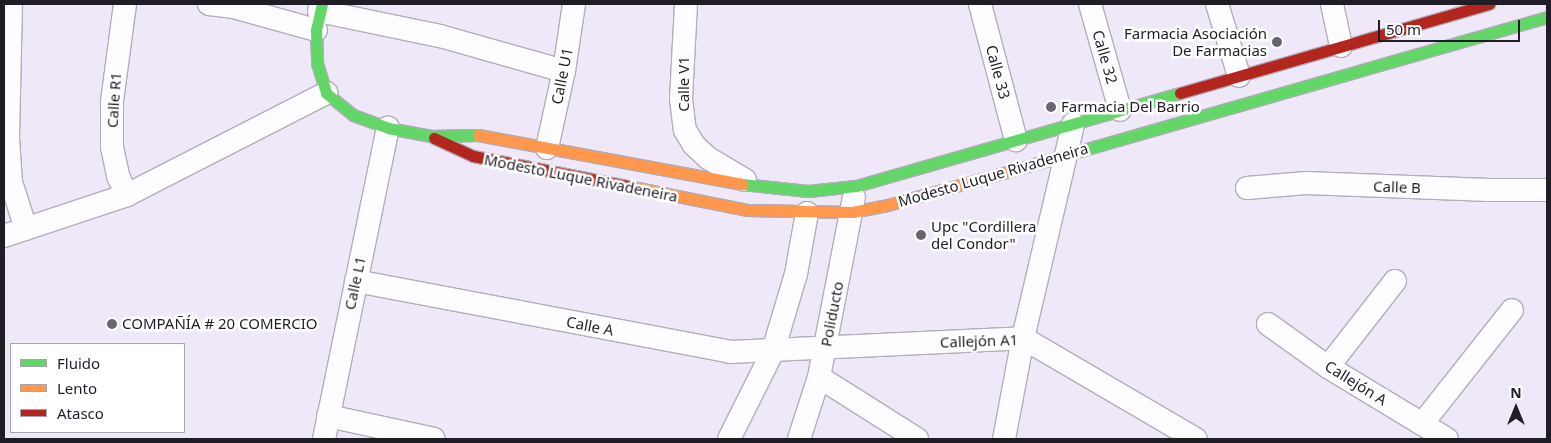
<!DOCTYPE html>
<meta charset="utf-8">
<style>
body{margin:0}
#map{position:relative;width:1551px;height:443px;overflow:hidden;background:#efe8f9;font-family:"Noto Sans",sans-serif}
div>[style]{position:absolute}
.roads{filter:drop-shadow(1px 0 #b2adba) drop-shadow(-1px 0 #b2adba) drop-shadow(0 1px #b2adba) drop-shadow(0 -1px #b2adba)}
.street>*{height:22px;margin:-11px;padding:0 11px;transform-origin:11px;border-radius:11px;background:#fdfcfe}
.fast>*{height:11px;margin:-5.5px;padding:0 5.5px;transform-origin:5.5px;border-radius:5.5px;background:#63d668}
.slow>*{height:11px;margin:-5.5px;padding:0 5.5px;transform-origin:5.5px;border-radius:5.5px;background:#ff974d}
.jam>*{height:11px;margin:-5.5px;padding:0 5.5px;transform-origin:5.5px;border-radius:5.5px;background:#b3261e}
.dots>*{width:14px;height:14px;translate:-50% -50%;box-sizing:border-box;border:2px solid #fff;border-radius:50%}
span{translate:-50% -50%;white-space:nowrap;text-align:center;line-height:1.15;-webkit-text-stroke:5px #fff;paint-order:stroke}
.poi-label{font-size:15px;color:#211d27}
.right{translate:-100% -50%;text-align:right}
.left{translate:0 -50%;text-align:left}
.street-label{font-size:15px;color:#211d27}
.frame{position:absolute;inset:0;border:5px solid #211d27;pointer-events:none}
.legend{position:absolute;left:10px;top:343px;width:175px;height:90px;box-sizing:border-box;background:#fff;border:1px solid #a6a5a9;margin:0;padding:6px 9px;list-style:none;font-size:15px;color:#211d27}
.legend li{display:flex;align-items:center;gap:10px;height:25px}
.legend b{width:25px;border:1px solid #a6a5a9}
.north{position:absolute;left:1491px;top:383px;width:50px;height:50px;-webkit-text-stroke:4px #fff;paint-order:stroke;rotate:0deg;font-size:14px;font-weight:700;line-height:20px;text-align:center;color:#211d27}
.north::after{content:'';display:block;margin:auto;width:18px;height:22px;background:#211d27;clip-path:polygon(50% 0,100% 100%,50% 72%,0 100%)}
.scale{position:absolute;left:1378px;top:20px;width:142px;height:22px;box-sizing:border-box;border:2px solid #211d27;border-top:0;padding-left:6px;font-size:15px;line-height:18px;white-space:nowrap;color:#211d27;-webkit-text-stroke:4px #fff;paint-order:stroke}
</style>
<div id="map">
<div class="roads">
<div class="street">
<i style="left:11px;top:4px;width:134px;rotate:91.3deg"></i>
<i style="left:8px;top:138px;width:44px;rotate:86.1deg"></i>
<i style="left:11px;top:182px;width:49px;rotate:72.3deg"></i>
<i style="left:125px;top:4px;width:99px;rotate:97.6deg"></i>
<i style="left:112px;top:102px;width:45px;rotate:90deg"></i>
<i style="left:112px;top:147px;width:30px;rotate:78deg"></i>
<i style="left:118px;top:176px;width:21px;rotate:65deg"></i>
<i style="left:209px;top:4px;width:24px;rotate:7deg"></i>
<i style="left:233px;top:7px;width:86px;rotate:15.5deg"></i>
<i style="left:686px;top:4px;width:95px;rotate:93deg"></i>
<i style="left:681px;top:99px;width:31px;rotate:83deg"></i>
<i style="left:685px;top:130px;width:17px;rotate:59deg"></i>
<i style="left:694px;top:145px;width:19px;rotate:43deg"></i>
<i style="left:708px;top:158px;width:43px;rotate:30.7deg"></i>
<i style="left:980px;top:4px;width:141px;rotate:75.2deg"></i>
<i style="left:1090px;top:4px;width:110px;rotate:74.2deg"></i>
<i style="left:1217px;top:4px;width:75px;rotate:73deg"></i>
<i style="left:1332px;top:4px;width:43px;rotate:77.9deg"></i>
<i style="left:319px;top:11px;width:124px;rotate:11.7deg"></i>
<i style="left:440px;top:36px;width:129px;rotate:15.8deg"></i>
<i style="left:547px;top:148px;width:79px;rotate:-77.6deg"></i>
<i style="left:564px;top:71px;width:68px;rotate:-81.5deg"></i>
<i style="left:1247px;top:188px;width:59px;rotate:-4.8deg"></i>
<i style="left:1306px;top:183px;width:183px;rotate:2.2deg"></i>
<i style="left:1489px;top:190px;width:58px"></i>
<i style="left:4px;top:236px;width:130px;rotate:-18.4deg"></i>
<i style="left:127px;top:195px;width:224px;rotate:-27.1deg"></i>
<i style="left:356px;top:281px;width:381px;rotate:10.7deg"></i>
<i style="left:730px;top:352px;width:293px;rotate:-2.7deg"></i>
<i style="left:1023px;top:338px;width:200px;rotate:30.3deg"></i>
<i style="left:1268px;top:324px;width:74px;rotate:35.6deg"></i>
<i style="left:1328px;top:367px;width:139px;rotate:31.2deg"></i>
<i style="left:1328px;top:367px;width:109px;rotate:-52.1deg"></i>
<i style="left:819px;top:377px;width:116px;rotate:32.3deg"></i>
<i style="left:328px;top:416px;width:108px;rotate:12.2deg"></i>
<i style="left:1422px;top:424px;width:145px;rotate:-51.7deg"></i>
<i style="left:324px;top:439px;width:318px;rotate:-78.4deg"></i>
<i style="left:729px;top:439px;width:98px;rotate:-63.4deg"></i>
<i style="left:773px;top:351px;width:80px;rotate:-73.4deg"></i>
<i style="left:796px;top:274px;width:62px;rotate:-79.8deg"></i>
<i style="left:799px;top:439px;width:65px;rotate:-72.1deg"></i>
<i style="left:819px;top:377px;width:183px;rotate:-79deg"></i>
<i style="left:1004px;top:439px;width:103px;rotate:-79.3deg"></i>
<i style="left:1023px;top:338px;width:220px;rotate:-76.8deg"></i>
</div>
<div class="fast">
<i style="left:322px;top:4px;width:27px;rotate:103deg"></i>
<i style="left:316px;top:30px;width:33px;rotate:88deg"></i>
<i style="left:317px;top:63px;width:31px;rotate:73deg"></i>
<i style="left:326px;top:93px;width:35px;rotate:39deg"></i>
<i style="left:353px;top:115px;width:37px;rotate:20deg"></i>
<i style="left:388px;top:128px;width:44px;rotate:10.5deg"></i>
<i style="left:431px;top:136px;width:47px;rotate:-1.2deg"></i>
<i style="left:1010px;top:171px;width:559px;rotate:-16deg"></i>
<i style="left:742px;top:184px;width:66px;rotate:6.1deg"></i>
<i style="left:808px;top:191px;width:48px;rotate:-5.9deg"></i>
<i style="left:856px;top:186px;width:337px;rotate:-16deg"></i>
</div>
<div class="slow">
<i style="left:478px;top:135px;width:269px;rotate:10.5deg"></i>
<i style="left:632px;top:187px;width:117px;rotate:11.3deg"></i>
<i style="left:747px;top:210px;width:105px;rotate:1.1deg"></i>
<i style="left:852px;top:212px;width:33px;rotate:-11deg"></i>
<i style="left:884px;top:206px;width:131px;rotate:-15.5deg"></i>
</div>
<div class="jam">
<i style="left:1180px;top:93px;width:322px;rotate:-16.1deg"></i>
<i style="left:434px;top:138px;width:43px;rotate:24.8deg"></i>
<i style="left:473px;top:156px;width:162px;rotate:11deg"></i>
</div>
</div>
<div class="dots">
<i style="left:1277px;top:42px;background:#696470"></i>
<i style="left:1051px;top:107px;background:#696470"></i>
<i style="left:921px;top:235px;background:#696470"></i>
<i style="left:112px;top:324px;background:#696470"></i>
</div>
<div class="poi-label">
<span class="right" style="left:1267px;top:42px">Farmacia Asociación<br>De Farmacias</span>
<span class="left" style="left:1061px;top:107px">Farmacia Del Barrio</span>
<span class="left" style="left:931px;top:235px">Upc "Cordillera<br>del Condor"</span>
<span class="left" style="left:122px;top:324px">COMPAÑÍA # 20 COMERCIO</span>
</div>
<div class="street-label">
<span style="left:1105px;top:57px;rotate:74deg">Calle 32</span>
<span style="left:998px;top:72px;rotate:75deg">Calle 33</span>
<span style="left:562px;top:76px;rotate:-79deg">Calle U1</span>
<span style="left:684px;top:84px;rotate:-90deg">Calle V1</span>
<span style="left:114px;top:100px;rotate:-86deg">Calle R1</span>
<span style="left:993px;top:175px;rotate:-16deg">Modesto Luque Rivadeneira</span>
<span style="left:581px;top:178px;rotate:11deg">Modesto Luque Rivadeneira</span>
<span style="left:1397px;top:187px;rotate:2deg">Calle B</span>
<span style="left:355px;top:283px;rotate:-78deg">Calle L1</span>
<span style="left:832px;top:314px;rotate:-79deg">Poliducto</span>
<span style="left:590px;top:326px;rotate:11deg">Calle A</span>
<span style="left:979px;top:341px;rotate:-2deg">Callejón A1</span>
<span style="left:1356px;top:383px;rotate:32deg">Callejón A</span>
</div>
<div class="frame"></div>
<ul class="legend">
<li><b style="height:6px;background:#63d668"></b>Fluido</li>
<li><b style="height:6px;background:#ff974d"></b>Lento</li>
<li><b style="height:6px;background:#b3261e"></b>Atasco</li>
</ul>
<div class="north">N</div>
<div class="scale">50 m</div>
</div>
